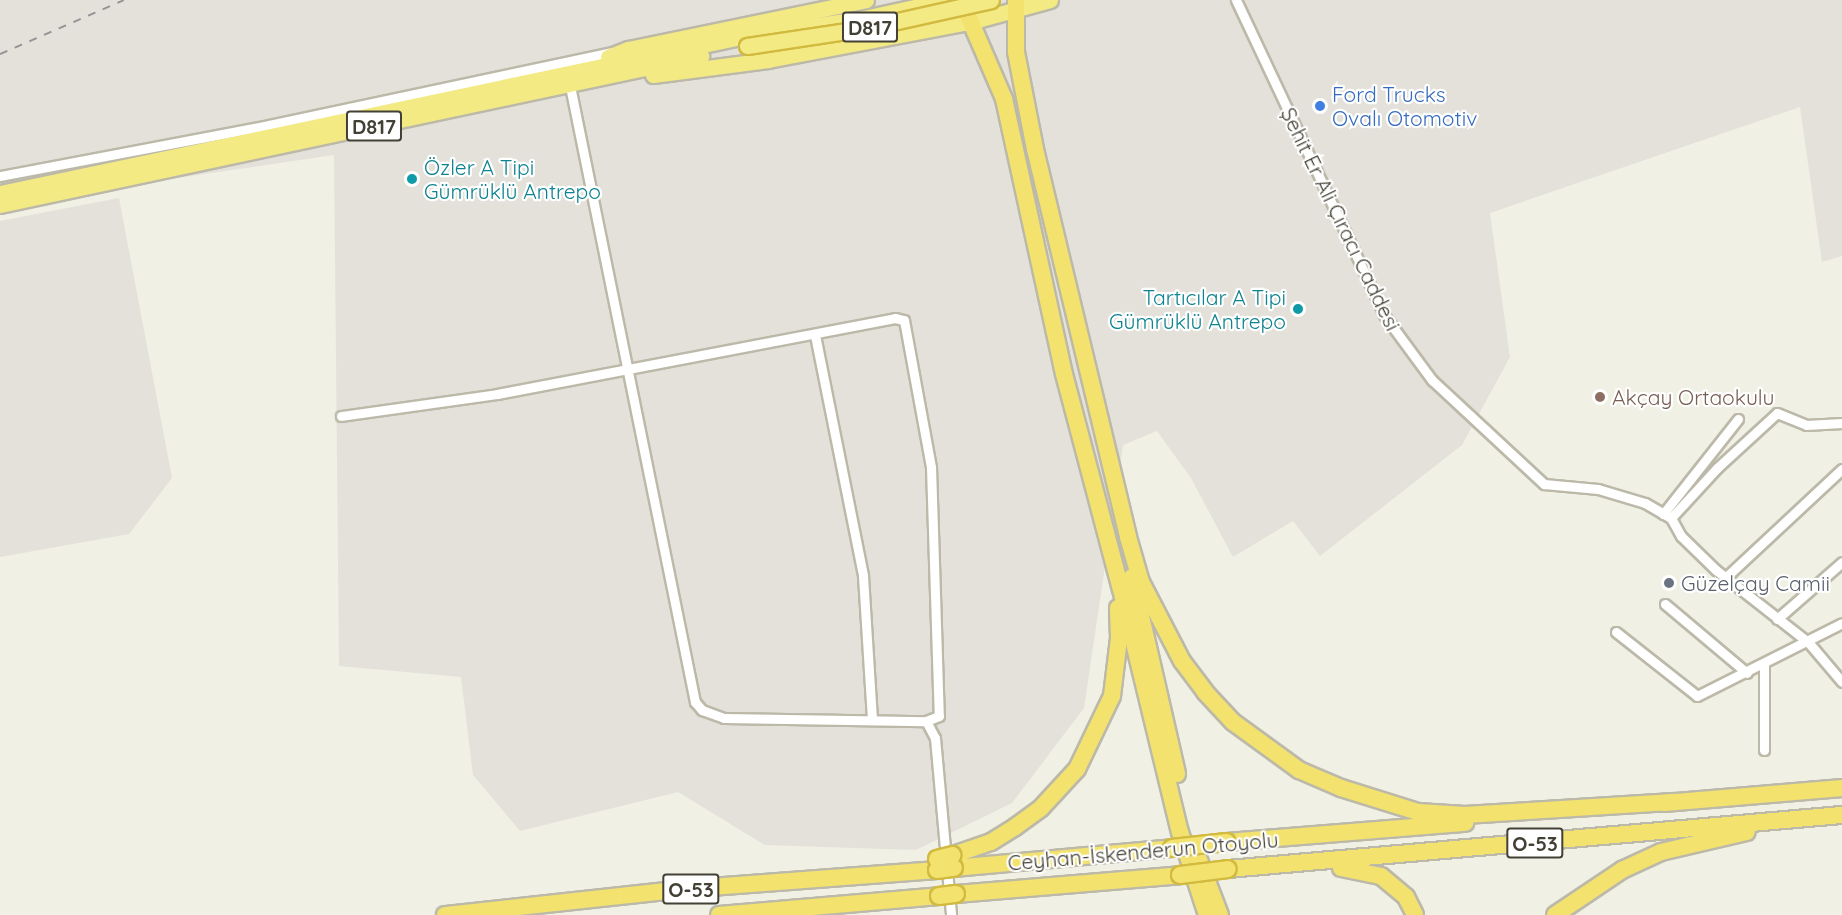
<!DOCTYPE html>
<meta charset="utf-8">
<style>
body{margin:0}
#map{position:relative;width:1842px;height:915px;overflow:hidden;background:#f1f0e5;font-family:Quicksand,sans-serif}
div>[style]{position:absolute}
.industrial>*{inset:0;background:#e3e1da}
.roads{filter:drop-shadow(2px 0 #bcb9a9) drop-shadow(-2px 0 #bcb9a9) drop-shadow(0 2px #bcb9a9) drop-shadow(0 -2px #bcb9a9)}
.minor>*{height:9px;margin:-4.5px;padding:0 4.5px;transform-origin:4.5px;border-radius:4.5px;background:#fff}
.trunk>*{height:15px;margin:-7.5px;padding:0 7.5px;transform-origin:7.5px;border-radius:7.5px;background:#f4ea84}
.motorway>*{height:16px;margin:-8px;padding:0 8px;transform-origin:8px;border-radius:8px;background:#f3e36e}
.rail>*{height:2px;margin-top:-1px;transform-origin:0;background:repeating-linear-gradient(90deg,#949494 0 8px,transparent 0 16px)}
.bridges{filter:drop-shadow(2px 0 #d1ba3f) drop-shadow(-2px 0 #d1ba3f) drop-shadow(0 2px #d1ba3f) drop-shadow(0 -2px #d1ba3f)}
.trunk-bridge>*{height:15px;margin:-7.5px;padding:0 7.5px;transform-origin:7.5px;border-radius:7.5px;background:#f4ea84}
.motorway-bridge>*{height:16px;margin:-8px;padding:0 8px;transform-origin:8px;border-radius:8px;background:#f3e36e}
.dots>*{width:16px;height:16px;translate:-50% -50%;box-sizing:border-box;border:3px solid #fff;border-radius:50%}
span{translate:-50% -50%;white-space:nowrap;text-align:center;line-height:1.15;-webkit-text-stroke:4.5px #fff;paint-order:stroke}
.shield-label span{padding:2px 4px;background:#fff;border:2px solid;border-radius:4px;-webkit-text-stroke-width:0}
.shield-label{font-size:20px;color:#434135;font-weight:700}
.shop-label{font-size:21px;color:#366cbe}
.left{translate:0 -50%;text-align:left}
.culture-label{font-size:21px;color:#0d838f}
.right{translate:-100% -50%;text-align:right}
.street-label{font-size:21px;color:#434135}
.education-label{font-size:21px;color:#785e54}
.worship-label{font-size:21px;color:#5b616d}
</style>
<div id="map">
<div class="industrial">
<i style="clip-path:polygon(0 0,1842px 0,1842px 256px,1822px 262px,1800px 107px,1490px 213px,1510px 357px,1462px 445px,1320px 556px,1293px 521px,1233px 557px,1191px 478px,1157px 431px,1123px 445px,1084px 708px,1012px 803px,916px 850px,765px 845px,678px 792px,520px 831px,473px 775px,461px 677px,339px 666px,334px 155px,0 204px)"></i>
<i style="clip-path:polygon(119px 198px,172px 478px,129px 534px,0 557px,0 221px)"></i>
</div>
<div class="roads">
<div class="minor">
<i style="left:1236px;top:0;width:348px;rotate:64.8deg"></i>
<i style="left:1384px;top:315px;width:81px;rotate:53.6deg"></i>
<i style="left:1432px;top:380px;width:153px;rotate:42.9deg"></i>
<i style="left:1544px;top:484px;width:54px;rotate:5.3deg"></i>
<i style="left:1598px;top:489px;width:49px;rotate:16.6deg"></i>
<i style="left:1645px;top:503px;width:30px;rotate:30deg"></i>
<i style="left:1671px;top:518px;width:21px;rotate:61deg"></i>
<i style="left:1681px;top:536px;width:49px;rotate:44.2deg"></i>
<i style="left:1716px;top:570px;width:118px;rotate:38.1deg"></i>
<i style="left:1809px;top:643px;width:51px;rotate:49.8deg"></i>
<i style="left:569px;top:81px;width:634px;rotate:78.53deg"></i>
<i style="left:695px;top:702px;width:11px;rotate:49deg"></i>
<i style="left:702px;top:710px;width:23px;rotate:20deg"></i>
<i style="left:724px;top:718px;width:202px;rotate:0.9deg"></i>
<i style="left:926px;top:721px;width:19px;rotate:62deg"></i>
<i style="left:935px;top:738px;width:178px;rotate:84.8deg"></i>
<i style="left:0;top:176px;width:274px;rotate:-10.7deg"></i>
<i style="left:269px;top:125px;width:350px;rotate:-12deg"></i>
<i style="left:815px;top:335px;width:246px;rotate:78.7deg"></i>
<i style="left:863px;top:576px;width:144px;rotate:86.4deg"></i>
<i style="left:341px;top:416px;width:158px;rotate:-8deg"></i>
<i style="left:497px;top:394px;width:405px;rotate:-10.8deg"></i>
<i style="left:895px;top:318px;width:9px;rotate:13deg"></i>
<i style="left:904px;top:320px;width:149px;rotate:79.6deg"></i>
<i style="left:931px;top:467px;width:249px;rotate:88.2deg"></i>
<i style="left:939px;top:716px;width:14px;rotate:159deg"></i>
<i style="left:1663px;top:514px;width:121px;rotate:-51.7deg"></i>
<i style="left:1671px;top:518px;width:68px;rotate:-47.4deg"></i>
<i style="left:1717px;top:468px;width:81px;rotate:-42.5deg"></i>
<i style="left:1777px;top:413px;width:31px;rotate:22deg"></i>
<i style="left:1806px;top:425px;width:36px;rotate:-3deg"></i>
<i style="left:1725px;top:578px;width:160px;rotate:-43deg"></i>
<i style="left:1665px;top:604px;width:107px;rotate:40.1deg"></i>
<i style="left:1777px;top:619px;width:86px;rotate:-41.2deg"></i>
<i style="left:1616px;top:632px;width:103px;rotate:38.3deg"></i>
<i style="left:1697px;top:696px;width:162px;rotate:-26.7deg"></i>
<i style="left:1764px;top:665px;width:85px;rotate:90deg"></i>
</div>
<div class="trunk">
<i style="left:608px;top:57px;width:22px;rotate:-22deg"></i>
<i style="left:628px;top:49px;width:243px;rotate:-11.6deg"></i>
<i style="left:653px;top:75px;width:116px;rotate:-7.4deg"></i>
<i style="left:768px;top:60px;width:206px;rotate:-10.7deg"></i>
<i style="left:970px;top:22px;width:83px;rotate:-15.4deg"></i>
<i style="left:0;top:193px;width:761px;rotate:-11.9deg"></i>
<i style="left:745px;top:36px;width:120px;rotate:-8.6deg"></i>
<i style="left:864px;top:18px;width:84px;rotate:-12.4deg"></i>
<i style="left:0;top:205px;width:717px;rotate:-12deg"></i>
</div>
<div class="motorway">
<i style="left:965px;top:0;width:11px;rotate:85deg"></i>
<i style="left:966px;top:11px;width:96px;rotate:66.6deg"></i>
<i style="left:1004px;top:99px;width:281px;rotate:77.7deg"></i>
<i style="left:1064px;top:374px;width:222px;rotate:75.2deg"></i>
<i style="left:1121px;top:589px;width:250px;rotate:76.4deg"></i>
<i style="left:1180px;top:832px;width:87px;rotate:72deg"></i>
<i style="left:1016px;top:0;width:52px;rotate:90deg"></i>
<i style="left:1016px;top:52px;width:99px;rotate:78.9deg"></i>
<i style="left:1035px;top:149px;width:399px;rotate:76.5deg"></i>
<i style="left:1128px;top:537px;width:47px;rotate:73.9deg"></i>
<i style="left:1141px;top:582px;width:89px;rotate:62.6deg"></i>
<i style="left:1182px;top:661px;width:39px;rotate:53deg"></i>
<i style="left:1205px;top:692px;width:41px;rotate:47deg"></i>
<i style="left:1233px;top:722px;width:82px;rotate:36deg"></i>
<i style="left:1299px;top:770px;width:46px;rotate:23.2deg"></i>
<i style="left:1341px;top:788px;width:81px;rotate:17.3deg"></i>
<i style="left:1418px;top:812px;width:47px;rotate:3.7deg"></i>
<i style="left:1465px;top:815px;width:209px;rotate:-3.6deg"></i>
<i style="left:1132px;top:577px;width:202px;rotate:77.1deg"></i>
<i style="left:1664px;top:803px;width:179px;rotate:-4.8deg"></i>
<i style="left:1227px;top:842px;width:239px;rotate:-4.6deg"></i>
<i style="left:953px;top:855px;width:40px;rotate:-18.9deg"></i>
<i style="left:991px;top:842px;width:28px;rotate:-32deg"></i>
<i style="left:1015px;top:827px;width:32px;rotate:-36deg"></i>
<i style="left:1041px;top:808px;width:53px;rotate:-47.3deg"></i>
<i style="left:1077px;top:769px;width:81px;rotate:-64.4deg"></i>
<i style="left:1112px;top:696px;width:58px;rotate:-83.1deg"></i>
<i style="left:1119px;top:638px;width:30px;rotate:-92deg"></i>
<i style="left:1199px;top:860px;width:59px;rotate:69.1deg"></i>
<i style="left:954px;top:868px;width:219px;rotate:-5.2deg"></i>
<i style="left:1341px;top:868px;width:41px;rotate:11.3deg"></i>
<i style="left:1381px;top:876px;width:33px;rotate:40deg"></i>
<i style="left:1406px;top:897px;width:20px;rotate:63deg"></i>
<i style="left:1228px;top:869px;width:616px;rotate:-5.03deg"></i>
<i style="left:956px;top:894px;width:225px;rotate:-4.8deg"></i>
<i style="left:445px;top:915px;width:240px;rotate:-6.2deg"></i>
<i style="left:684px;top:889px;width:254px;rotate:-4.3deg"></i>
<i style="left:719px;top:915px;width:221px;rotate:-4.9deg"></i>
<i style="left:1555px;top:915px;width:81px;rotate:-33.9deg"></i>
<i style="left:1622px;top:870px;width:43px;rotate:-24.8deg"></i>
<i style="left:1661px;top:852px;width:88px;rotate:-13.1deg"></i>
</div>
</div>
<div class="rail">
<i style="left:0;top:54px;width:135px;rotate:-23.5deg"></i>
</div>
<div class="bridges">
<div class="trunk-bridge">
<i style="left:747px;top:46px;width:120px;rotate:-8.6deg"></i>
<i style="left:866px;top:28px;width:128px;rotate:-12.6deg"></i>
</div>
<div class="motorway-bridge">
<i style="left:1172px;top:848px;width:55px;rotate:-6.2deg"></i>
<i style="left:937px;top:859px;width:16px;rotate:-14deg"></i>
<i style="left:937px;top:870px;width:17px;rotate:-7deg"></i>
<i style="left:1180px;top:875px;width:48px;rotate:-7.1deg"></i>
<i style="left:939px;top:896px;width:17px;rotate:-7deg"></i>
</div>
</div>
<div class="dots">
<i style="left:1320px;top:106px;background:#3f7fe0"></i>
<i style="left:412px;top:179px;background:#0f9aa8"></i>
<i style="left:1298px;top:309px;background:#0f9aa8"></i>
<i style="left:1600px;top:397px;background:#8d6e63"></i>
<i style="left:1669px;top:583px;background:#6b7280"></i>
</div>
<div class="shield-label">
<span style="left:870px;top:27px">D817</span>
<span style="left:374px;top:126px">D817</span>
<span style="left:1535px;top:843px">O-53</span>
<span style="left:691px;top:889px">O-53</span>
</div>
<div class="shop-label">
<span class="left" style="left:1332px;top:106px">Ford Trucks<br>Ovalı Otomotiv</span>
</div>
<div class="culture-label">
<span class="left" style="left:424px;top:179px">Özler A Tipi<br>Gümrüklü Antrepo</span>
<span class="right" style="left:1286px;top:309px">Tartıcılar A Tipi<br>Gümrüklü Antrepo</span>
</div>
<div class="street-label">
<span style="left:1341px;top:219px;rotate:64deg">Şehit Er Ali Çıracı Caddesi</span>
<span style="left:1143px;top:851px;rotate:-5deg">Ceyhan-İskenderun Otoyolu</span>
</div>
<div class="education-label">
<span class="left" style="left:1612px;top:397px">Akçay Ortaokulu</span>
</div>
<div class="worship-label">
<span class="left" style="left:1681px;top:583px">Güzelçay Camii</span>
</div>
</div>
